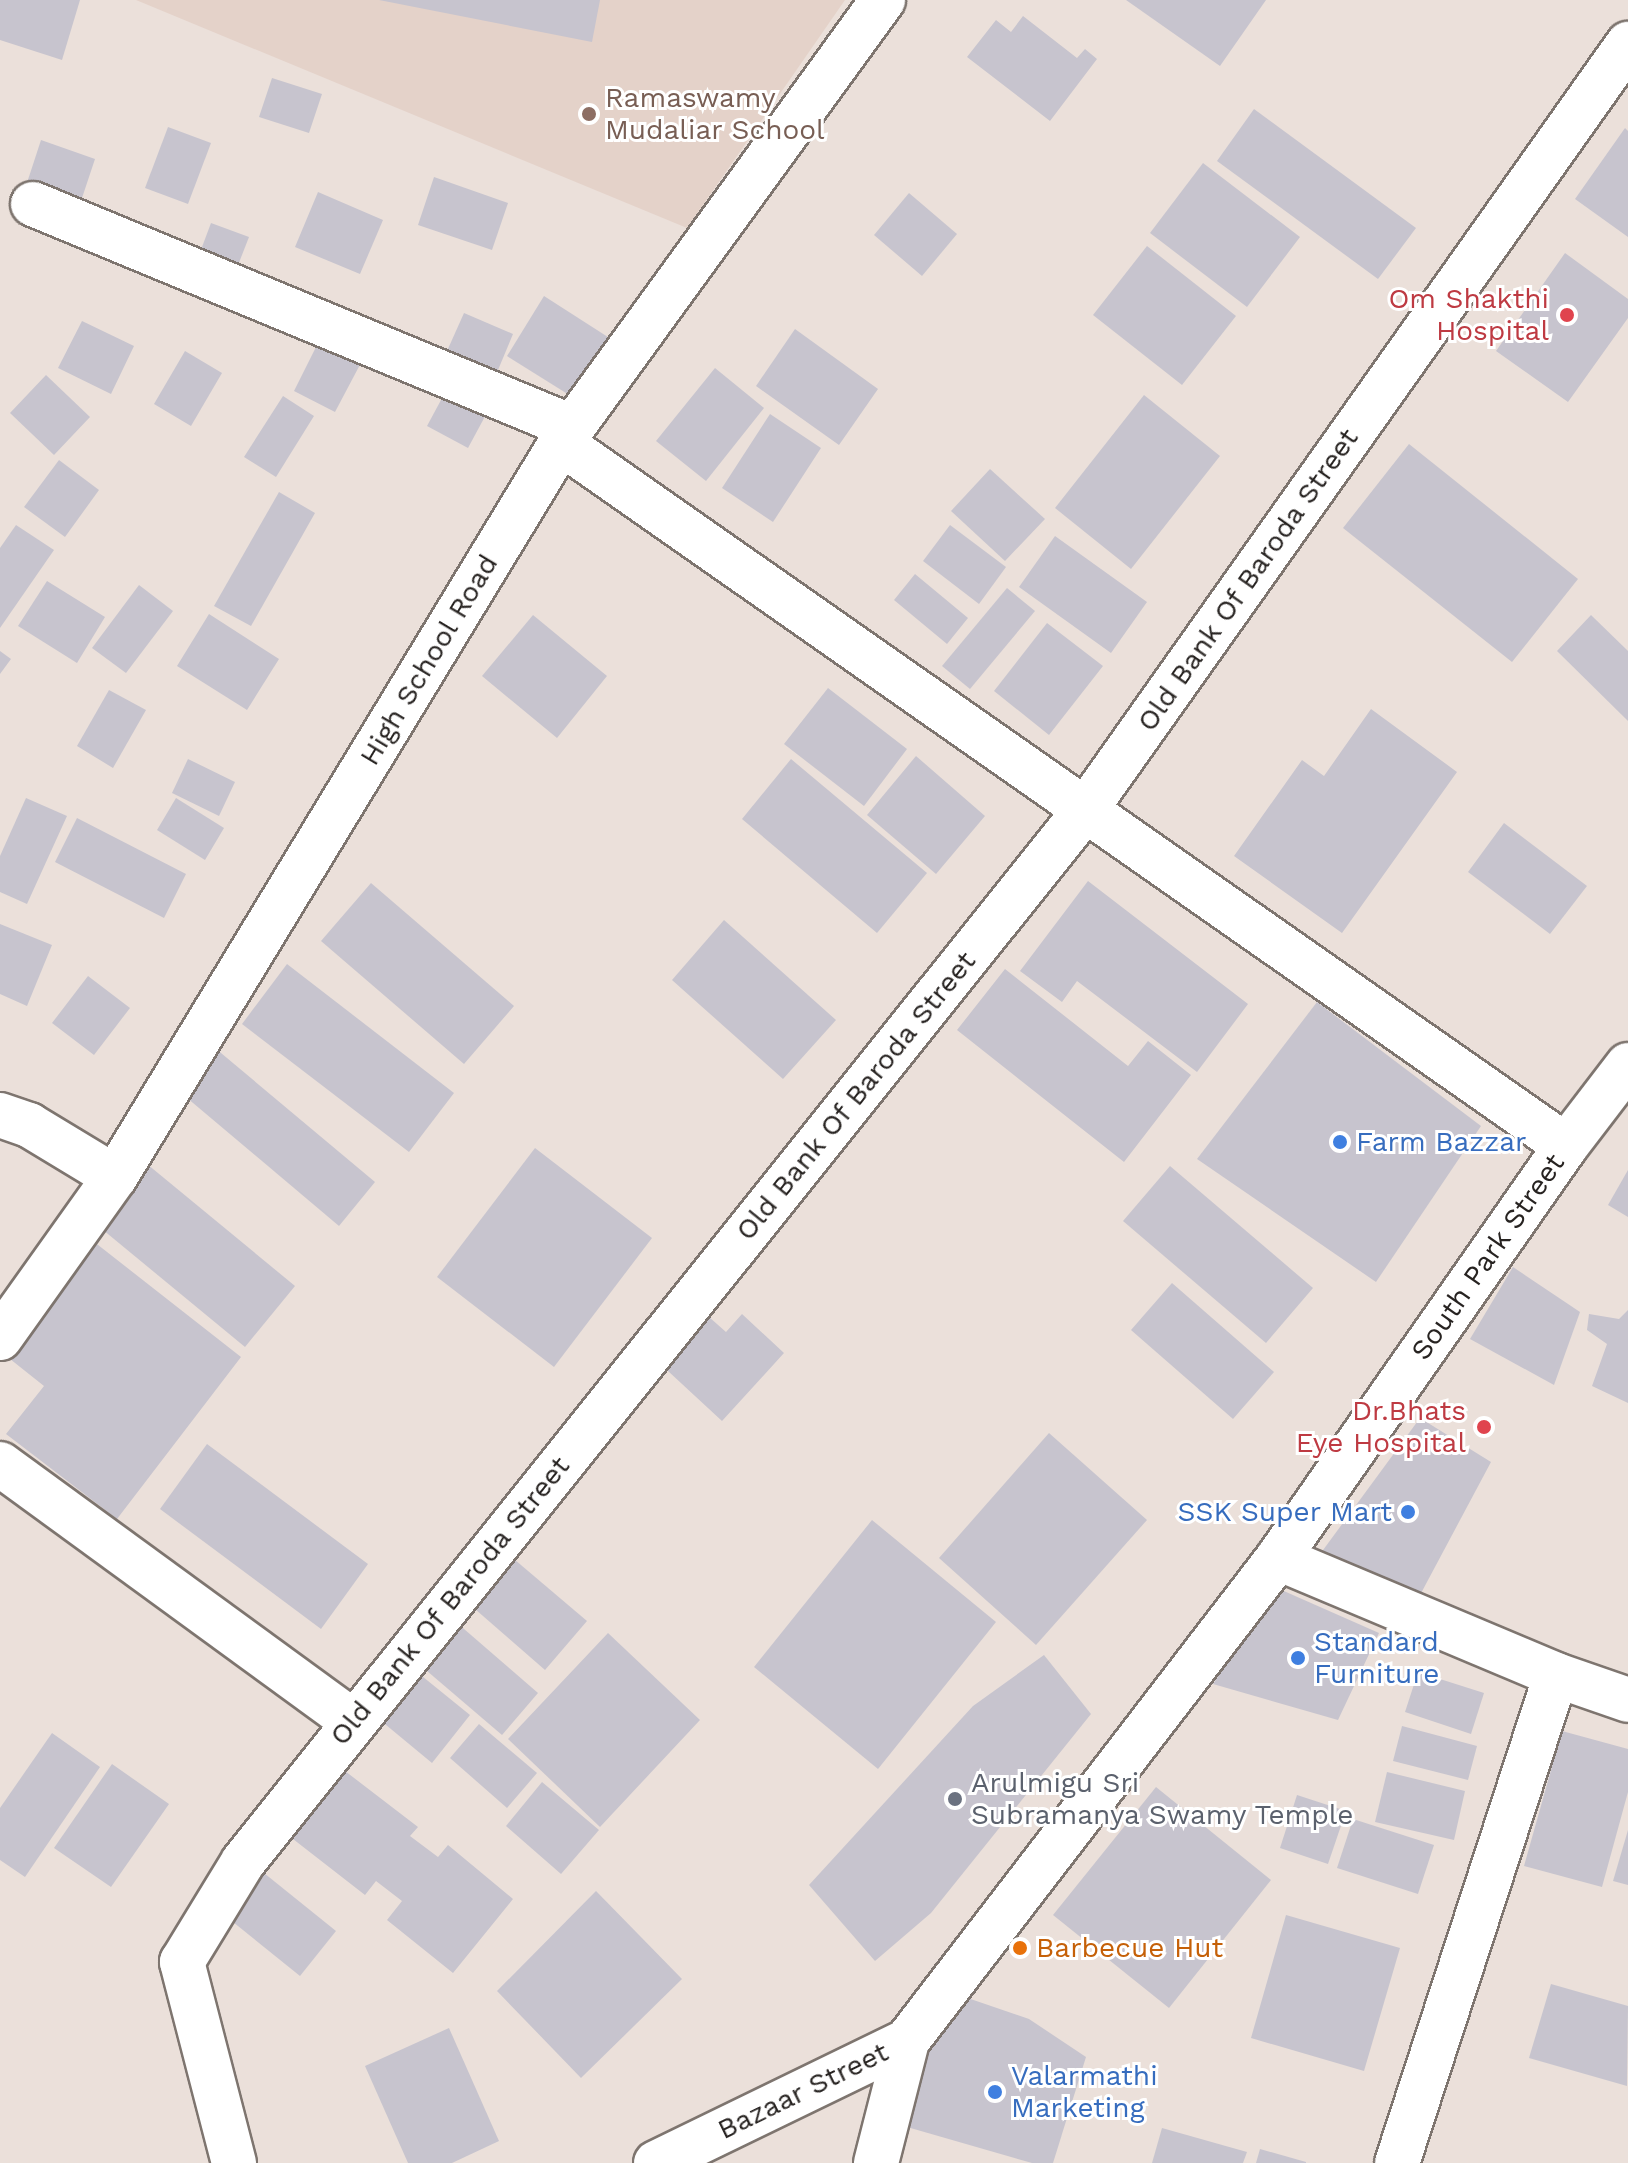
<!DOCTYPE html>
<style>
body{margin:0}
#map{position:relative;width:1628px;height:2163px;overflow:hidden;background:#ebe0da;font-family:"Work Sans",sans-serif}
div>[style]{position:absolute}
.built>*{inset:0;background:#e4d2c9}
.building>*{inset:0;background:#c7c4ce}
.roads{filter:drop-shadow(2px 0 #7e756f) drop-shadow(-2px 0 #7e756f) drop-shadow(0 2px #7e756f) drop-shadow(0 -2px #7e756f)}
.minor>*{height:44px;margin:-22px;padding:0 22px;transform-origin:22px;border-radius:22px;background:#fff}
.dots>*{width:22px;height:22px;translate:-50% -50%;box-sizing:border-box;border:4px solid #fff;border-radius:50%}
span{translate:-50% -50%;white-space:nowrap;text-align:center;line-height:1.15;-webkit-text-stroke:6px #fff;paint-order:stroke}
.education-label{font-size:28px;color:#785e54}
.left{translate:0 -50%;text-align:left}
.health-label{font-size:28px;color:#be3a42}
.right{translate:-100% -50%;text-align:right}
.street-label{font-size:28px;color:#272321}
.shop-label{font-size:28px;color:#366cbe}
.worship-label{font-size:28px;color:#5b616d}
.food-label{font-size:28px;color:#c56008}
</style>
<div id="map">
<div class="built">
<i style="clip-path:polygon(136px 0,845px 0,687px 228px)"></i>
</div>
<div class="building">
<i style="clip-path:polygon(0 0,80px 0,62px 60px,0 40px)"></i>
<i style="clip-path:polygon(379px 0,600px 0,592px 42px)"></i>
<i style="clip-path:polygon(1126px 0,1266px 0,1220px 66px)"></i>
<i style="clip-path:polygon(1023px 16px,1077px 58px,1085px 49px,1097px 59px,1050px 121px,967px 57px,996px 20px,1011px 32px)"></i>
<i style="clip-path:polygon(272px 78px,322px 94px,309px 133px,259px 117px)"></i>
<i style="clip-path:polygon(1254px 109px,1416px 228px,1378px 279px,1217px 161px)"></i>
<i style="clip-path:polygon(168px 127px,211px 143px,188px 204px,145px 188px)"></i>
<i style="clip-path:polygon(1625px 128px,1628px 131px,1628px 237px,1575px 199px)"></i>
<i style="clip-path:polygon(41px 140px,95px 159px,78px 210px,24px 192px)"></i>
<i style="clip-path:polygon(1203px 163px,1300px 237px,1247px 307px,1150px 233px)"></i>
<i style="clip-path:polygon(434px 177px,508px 203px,492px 250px,418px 225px)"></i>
<i style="clip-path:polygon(318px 192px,383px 220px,360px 274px,295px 247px)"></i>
<i style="clip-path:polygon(909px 193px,957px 234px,922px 276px,874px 235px)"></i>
<i style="clip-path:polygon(211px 223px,249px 237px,233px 278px,196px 263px)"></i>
<i style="clip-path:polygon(1147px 246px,1236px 316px,1182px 385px,1093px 315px)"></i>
<i style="clip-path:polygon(1565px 253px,1628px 299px,1628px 318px,1568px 402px,1496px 351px)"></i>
<i style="clip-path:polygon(544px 296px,611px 339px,574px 398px,507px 356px)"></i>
<i style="clip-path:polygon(464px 313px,513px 334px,493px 382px,443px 360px)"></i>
<i style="clip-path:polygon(82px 321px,134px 346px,111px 394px,58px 368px)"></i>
<i style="clip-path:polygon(795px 329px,878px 389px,839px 445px,756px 386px)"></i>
<i style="clip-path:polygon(321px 337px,363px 359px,335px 412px,294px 391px)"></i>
<i style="clip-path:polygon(185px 351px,222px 373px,191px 426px,154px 404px)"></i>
<i style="clip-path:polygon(715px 368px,764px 408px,706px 481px,656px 441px)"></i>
<i style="clip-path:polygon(46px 375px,90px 417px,54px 455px,10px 413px)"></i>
<i style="clip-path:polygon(448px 387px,489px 409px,468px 448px,427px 426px)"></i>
<i style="clip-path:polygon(1144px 395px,1220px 456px,1131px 569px,1055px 508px)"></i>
<i style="clip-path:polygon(283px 396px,314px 416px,276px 477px,244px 457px)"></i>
<i style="clip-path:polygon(770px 414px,821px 448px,773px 522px,722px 488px)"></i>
<i style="clip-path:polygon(1409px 444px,1578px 579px,1512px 662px,1343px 528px)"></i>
<i style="clip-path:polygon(59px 460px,99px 490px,65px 537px,24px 507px)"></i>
<i style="clip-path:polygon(990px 469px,1045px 519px,1005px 561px,951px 511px)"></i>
<i style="clip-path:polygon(279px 492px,315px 513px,251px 626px,214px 606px)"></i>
<i style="clip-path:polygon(16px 525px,54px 550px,0 628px,0 548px)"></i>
<i style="clip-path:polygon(950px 525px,1006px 567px,979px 604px,923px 561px)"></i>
<i style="clip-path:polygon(1055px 536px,1147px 602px,1111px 653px,1019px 587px)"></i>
<i style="clip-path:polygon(915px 574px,968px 618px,947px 644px,894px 600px)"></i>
<i style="clip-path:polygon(47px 581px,105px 617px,77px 663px,18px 626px)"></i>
<i style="clip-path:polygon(139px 585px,173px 611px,126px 673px,92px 648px)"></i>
<i style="clip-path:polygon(1007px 588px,1035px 611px,970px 689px,942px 666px)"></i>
<i style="clip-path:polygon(209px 614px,279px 659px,247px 710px,177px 666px)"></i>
<i style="clip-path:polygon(533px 615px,607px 676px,557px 738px,482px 676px)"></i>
<i style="clip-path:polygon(1591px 615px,1628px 651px,1628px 721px,1557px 651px)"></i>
<i style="clip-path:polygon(1047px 623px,1103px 666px,1049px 735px,994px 691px)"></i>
<i style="clip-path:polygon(0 651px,11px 659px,0 674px)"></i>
<i style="clip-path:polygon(828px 688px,907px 749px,864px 806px,784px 744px)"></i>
<i style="clip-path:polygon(109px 690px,146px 710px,113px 768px,77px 746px)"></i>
<i style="clip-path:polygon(1371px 709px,1457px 772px,1342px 933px,1234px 856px,1302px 760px,1324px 776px)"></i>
<i style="clip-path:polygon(916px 756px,985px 816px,936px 874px,867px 815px)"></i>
<i style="clip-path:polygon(188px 759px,235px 782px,219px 816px,172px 793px)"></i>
<i style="clip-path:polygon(791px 759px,927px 873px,877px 933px,742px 819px)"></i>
<i style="clip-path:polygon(26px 798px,67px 816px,27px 904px,0 892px,0 856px)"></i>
<i style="clip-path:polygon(176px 798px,224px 828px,205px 860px,157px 830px)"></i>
<i style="clip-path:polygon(77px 818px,186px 874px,164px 918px,55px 862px)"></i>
<i style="clip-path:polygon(1504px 823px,1587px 886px,1550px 934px,1468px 872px)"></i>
<i style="clip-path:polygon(1088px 881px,1248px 1004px,1197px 1072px,1077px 981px,1062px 1002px,1020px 971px)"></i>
<i style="clip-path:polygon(371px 883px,514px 1006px,464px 1064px,321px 941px)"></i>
<i style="clip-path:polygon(724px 920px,836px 1020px,783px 1079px,672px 980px)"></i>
<i style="clip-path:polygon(0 924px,52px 945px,27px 1006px,0 994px)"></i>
<i style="clip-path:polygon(287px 964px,454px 1093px,409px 1152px,242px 1024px)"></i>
<i style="clip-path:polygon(1005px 969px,1128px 1066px,1148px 1041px,1191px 1075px,1124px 1162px,957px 1030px)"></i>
<i style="clip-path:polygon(88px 976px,130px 1008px,94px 1055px,52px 1023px)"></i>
<i style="clip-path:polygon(1317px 1002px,1481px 1126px,1376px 1282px,1197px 1159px)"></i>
<i style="clip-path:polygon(215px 1048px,375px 1182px,339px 1226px,180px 1092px)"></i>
<i style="clip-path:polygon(535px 1148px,652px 1238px,554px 1367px,437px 1277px)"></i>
<i style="clip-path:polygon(147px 1164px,295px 1286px,245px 1347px,97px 1225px)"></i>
<i style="clip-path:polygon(1170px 1166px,1313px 1288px,1266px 1343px,1123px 1221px)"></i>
<i style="clip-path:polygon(1628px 1170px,1628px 1217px,1608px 1205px)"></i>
<i style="clip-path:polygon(93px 1241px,241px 1357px,117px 1519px,6px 1434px,44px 1386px,5px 1355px)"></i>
<i style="clip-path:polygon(1513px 1267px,1580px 1312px,1554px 1385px,1470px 1339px)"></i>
<i style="clip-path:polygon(1172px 1283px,1274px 1372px,1233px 1419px,1131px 1330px)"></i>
<i style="clip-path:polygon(700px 1309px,726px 1332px,742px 1314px,784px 1353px,722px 1421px,655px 1359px)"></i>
<i style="clip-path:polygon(1628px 1310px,1628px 1403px,1592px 1386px,1607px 1344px,1587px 1330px,1589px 1314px,1619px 1319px)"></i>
<i style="clip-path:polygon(1420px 1418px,1491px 1462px,1419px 1597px,1315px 1561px)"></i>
<i style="clip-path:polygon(1049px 1433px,1147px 1520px,1036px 1645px,939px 1558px)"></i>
<i style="clip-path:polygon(207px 1444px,368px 1564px,321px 1629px,160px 1509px)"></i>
<i style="clip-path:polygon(872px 1520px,996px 1622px,878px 1769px,754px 1667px)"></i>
<i style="clip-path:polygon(501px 1548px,587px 1621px,545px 1670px,460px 1596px)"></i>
<i style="clip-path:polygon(1277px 1588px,1379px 1633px,1338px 1720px,1213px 1684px)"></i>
<i style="clip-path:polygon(449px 1616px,538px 1693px,502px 1735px,413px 1659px)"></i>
<i style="clip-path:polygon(608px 1633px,700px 1720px,600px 1827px,508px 1739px)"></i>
<i style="clip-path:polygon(1044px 1655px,1091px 1714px,931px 1913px,875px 1961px,809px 1885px,973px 1706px)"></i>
<i style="clip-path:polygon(412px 1668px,470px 1715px,432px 1763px,374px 1715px)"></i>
<i style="clip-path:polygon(1418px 1672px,1484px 1693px,1471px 1734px,1405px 1712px)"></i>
<i style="clip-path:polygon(479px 1724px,537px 1773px,507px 1808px,450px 1758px)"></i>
<i style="clip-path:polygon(1402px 1726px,1477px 1746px,1468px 1780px,1393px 1761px)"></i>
<i style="clip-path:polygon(1562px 1731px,1628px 1749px,1628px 1792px,1602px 1887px,1524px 1866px)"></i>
<i style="clip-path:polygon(52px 1733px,100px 1767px,25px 1877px,0 1860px,0 1808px)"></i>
<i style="clip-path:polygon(112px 1764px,169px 1804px,111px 1887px,54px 1848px)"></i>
<i style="clip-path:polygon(345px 1771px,418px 1827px,410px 1836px,438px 1857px,448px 1845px,513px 1899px,453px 1973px,387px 1920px,402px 1901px,376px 1881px,365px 1895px,293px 1839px)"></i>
<i style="clip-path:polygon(1387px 1772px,1465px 1791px,1454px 1840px,1375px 1822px)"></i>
<i style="clip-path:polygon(542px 1782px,599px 1830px,561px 1874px,506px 1826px)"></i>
<i style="clip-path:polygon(1156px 1787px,1271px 1880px,1169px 2008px,1053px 1915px)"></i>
<i style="clip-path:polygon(1297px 1795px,1346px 1811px,1328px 1864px,1280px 1848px)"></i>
<i style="clip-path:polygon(1353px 1819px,1434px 1845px,1418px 1894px,1337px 1868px)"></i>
<i style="clip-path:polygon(1628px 1830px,1628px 1885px,1613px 1881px)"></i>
<i style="clip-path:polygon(259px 1869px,336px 1931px,300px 1976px,223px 1914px)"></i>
<i style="clip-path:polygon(596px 1891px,682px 1979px,581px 2078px,497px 1991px)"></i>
<i style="clip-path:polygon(1286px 1915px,1400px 1948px,1364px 2071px,1251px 2038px)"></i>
<i style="clip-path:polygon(1551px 1984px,1628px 2006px,1627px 2086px,1529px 2058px)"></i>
<i style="clip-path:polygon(956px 1994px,1029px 2019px,1086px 2057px,1053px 2163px,1032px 2163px,907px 2127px,933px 2021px)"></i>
<i style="clip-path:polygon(449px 2028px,499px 2141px,452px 2163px,408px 2163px,365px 2066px)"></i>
<i style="clip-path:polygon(1162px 2128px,1247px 2152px,1243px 2163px,1152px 2163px)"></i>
<i style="clip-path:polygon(1260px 2149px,1306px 2162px,1306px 2163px,1256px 2163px)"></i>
</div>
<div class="roads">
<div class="minor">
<i style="left:33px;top:204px;width:583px;rotate:22.48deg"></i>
<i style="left:561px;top:443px;width:1226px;rotate:34.97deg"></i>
<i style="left:0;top:1115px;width:31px;rotate:19deg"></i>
<i style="left:29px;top:1125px;width:100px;rotate:31.2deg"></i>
<i style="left:0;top:1338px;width:198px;rotate:-54.5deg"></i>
<i style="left:115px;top:1177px;width:859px;rotate:-58.72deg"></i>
<i style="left:561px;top:443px;width:548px;rotate:-53.99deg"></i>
<i style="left:0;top:1464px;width:437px;rotate:36.1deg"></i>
<i style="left:1278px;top:1558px;width:302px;rotate:22.8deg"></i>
<i style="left:1556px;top:1675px;width:76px;rotate:19.1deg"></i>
<i style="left:234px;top:2163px;width:208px;rotate:-104.5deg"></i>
<i style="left:182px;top:1962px;width:117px;rotate:-58.6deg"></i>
<i style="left:243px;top:1862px;width:1349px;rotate:-51.32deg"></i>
<i style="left:1086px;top:809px;width:938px;rotate:-54.68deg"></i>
<i style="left:656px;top:2163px;width:279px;rotate:-25.9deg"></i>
<i style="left:876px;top:2163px;width:126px;rotate:-75.7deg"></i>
<i style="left:907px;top:2041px;width:609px;rotate:-52.47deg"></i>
<i style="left:1278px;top:1558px;width:503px;rotate:-55.05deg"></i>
<i style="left:1566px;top:1146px;width:102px;rotate:-52.6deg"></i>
<i style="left:1397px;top:2163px;width:513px;rotate:-71.95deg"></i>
</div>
</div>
<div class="dots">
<i style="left:589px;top:114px;background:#8d6e63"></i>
<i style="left:1567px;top:315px;background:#e0444e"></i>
<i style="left:1340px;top:1142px;background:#3f7fe0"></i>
<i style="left:1484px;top:1427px;background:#e0444e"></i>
<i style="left:1408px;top:1512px;background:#3f7fe0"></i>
<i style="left:1298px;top:1658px;background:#3f7fe0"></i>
<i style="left:955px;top:1799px;background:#6b7280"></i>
<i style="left:1020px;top:1948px;background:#e8710a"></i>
<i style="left:995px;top:2092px;background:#3f7fe0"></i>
</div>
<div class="education-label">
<span class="left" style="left:605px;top:114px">Ramaswamy<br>Mudaliar School</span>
</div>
<div class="health-label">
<span class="right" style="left:1549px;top:315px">Om Shakthi<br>Hospital</span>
<span class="right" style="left:1466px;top:1427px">Dr.Bhats<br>Eye Hospital</span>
</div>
<div class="street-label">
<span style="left:1248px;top:580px;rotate:-55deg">Old Bank Of Baroda Street</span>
<span style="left:429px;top:660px;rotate:-59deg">High School Road</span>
<span style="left:856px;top:1096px;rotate:-51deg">Old Bank Of Baroda Street</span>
<span style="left:1488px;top:1257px;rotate:-55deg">South Park Street</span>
<span style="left:450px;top:1601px;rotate:-51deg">Old Bank Of Baroda Street</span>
<span style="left:803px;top:2091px;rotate:-26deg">Bazaar Street</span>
</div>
<div class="shop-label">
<span class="left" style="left:1356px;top:1142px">Farm Bazzar</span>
<span class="right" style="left:1392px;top:1512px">SSK Super Mart</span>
<span class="left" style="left:1314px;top:1658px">Standard<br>Furniture</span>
<span class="left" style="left:1011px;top:2092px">Valarmathi<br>Marketing</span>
</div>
<div class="worship-label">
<span class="left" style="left:971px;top:1799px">Arulmigu Sri<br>Subramanya Swamy Temple</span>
</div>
<div class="food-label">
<span class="left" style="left:1036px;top:1948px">Barbecue Hut</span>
</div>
</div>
